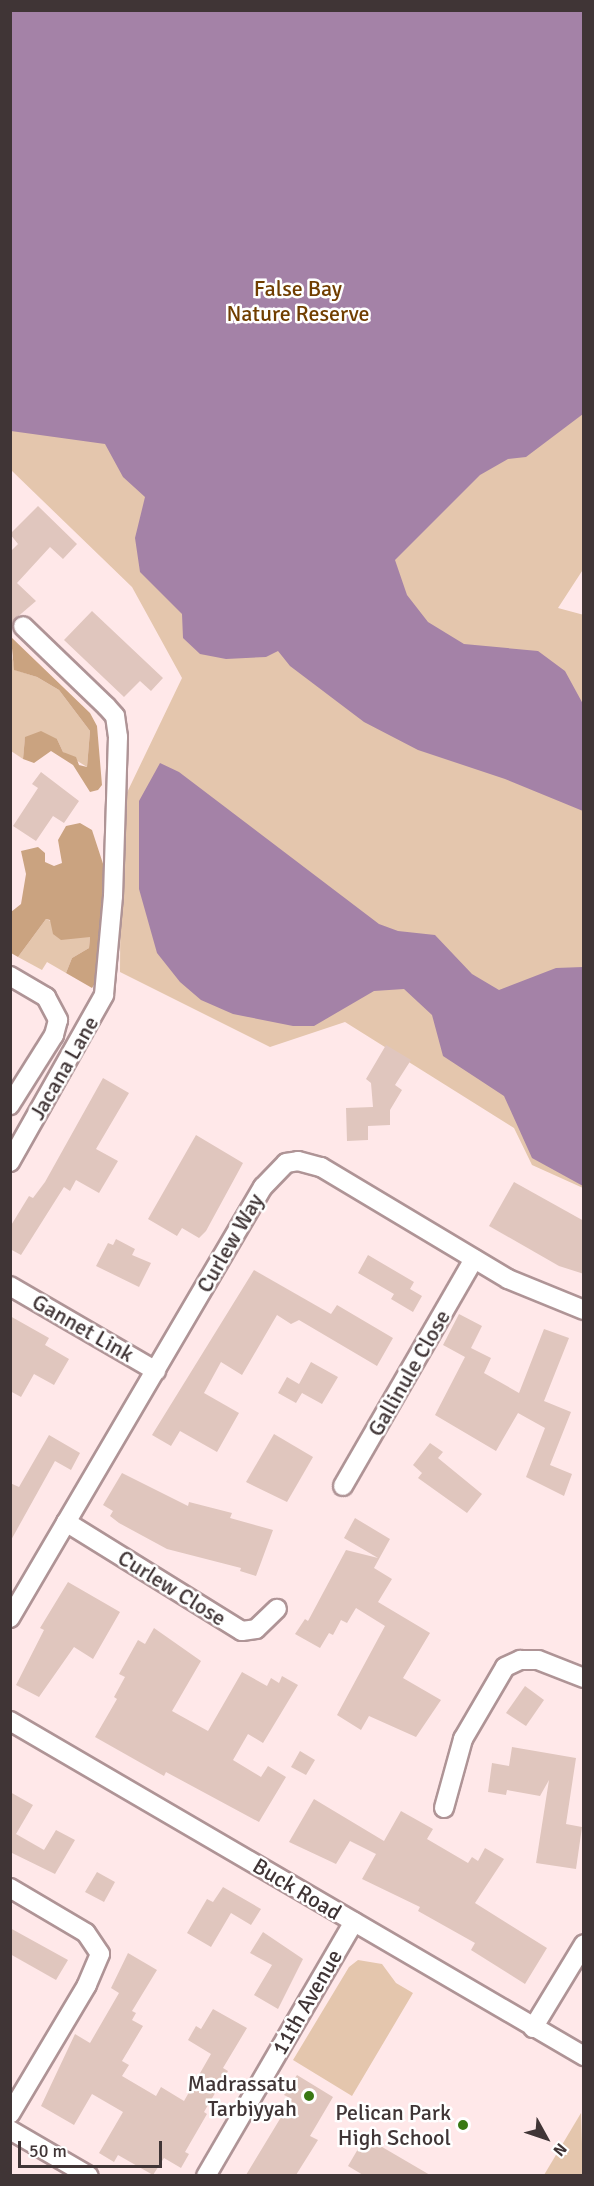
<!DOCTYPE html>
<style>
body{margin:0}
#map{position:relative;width:594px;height:2186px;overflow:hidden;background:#ffe8e9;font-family:Signika,sans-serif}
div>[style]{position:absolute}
.green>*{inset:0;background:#e4c6ad}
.forest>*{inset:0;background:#caa380}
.water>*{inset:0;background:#a482a7}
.building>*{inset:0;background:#e0c6be}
.roads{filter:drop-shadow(2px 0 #af9496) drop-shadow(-2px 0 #af9496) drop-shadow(0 2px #af9496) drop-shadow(0 -2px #af9496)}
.street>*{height:18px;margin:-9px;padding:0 9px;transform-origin:9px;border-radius:9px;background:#fff}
.dots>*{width:16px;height:16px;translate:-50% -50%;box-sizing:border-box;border:3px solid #fff;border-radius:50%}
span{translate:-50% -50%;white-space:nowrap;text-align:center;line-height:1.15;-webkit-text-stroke:5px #fff;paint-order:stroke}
.park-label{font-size:22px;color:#703e00}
.street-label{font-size:22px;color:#403536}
.poi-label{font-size:22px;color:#403536}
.right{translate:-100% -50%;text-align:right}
.frame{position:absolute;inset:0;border:12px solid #403536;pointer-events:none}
.north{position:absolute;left:516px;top:2108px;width:60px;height:60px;-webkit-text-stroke:4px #fff;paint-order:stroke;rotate:130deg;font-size:16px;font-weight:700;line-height:24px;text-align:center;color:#403536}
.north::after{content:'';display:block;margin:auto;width:21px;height:27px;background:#403536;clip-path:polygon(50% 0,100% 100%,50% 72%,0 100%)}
.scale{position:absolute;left:18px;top:2141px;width:144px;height:27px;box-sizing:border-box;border:3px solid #403536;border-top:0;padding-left:8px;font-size:18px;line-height:21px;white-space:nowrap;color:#403536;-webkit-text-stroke:4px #fff;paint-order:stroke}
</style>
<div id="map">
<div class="green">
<i style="clip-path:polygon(10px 11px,583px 11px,584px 568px,558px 608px,584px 615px,583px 1188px,532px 1165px,514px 1128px,345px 1022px,270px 1047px,120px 972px,121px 805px,182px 678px,132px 587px,11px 470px)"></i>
<i style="clip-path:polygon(10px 646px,15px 670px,37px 677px,59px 690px,90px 731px,87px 767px,63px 752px,57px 739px,25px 738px,23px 759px,11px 751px)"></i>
<i style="clip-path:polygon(46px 919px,90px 937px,89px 948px,72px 958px,66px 973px,47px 962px,42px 970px,18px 957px)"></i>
<i style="clip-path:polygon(358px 1960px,382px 1964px,396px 1983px,413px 1993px,352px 2096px,293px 2060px,349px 1967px)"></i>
<i style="clip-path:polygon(581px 2113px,583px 2175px,544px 2175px)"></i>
</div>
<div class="forest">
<i style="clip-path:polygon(11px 637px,90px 713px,97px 726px,102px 785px,98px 790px,90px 792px,73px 765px,51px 751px,34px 763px,23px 759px,25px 737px,41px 731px,57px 739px,63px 752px,76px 757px,79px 765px,87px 767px,90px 731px,59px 690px,37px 677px,14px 670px)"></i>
<i style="clip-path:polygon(80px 823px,92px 830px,108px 879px,103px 971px,92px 988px,66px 973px,72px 958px,89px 948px,90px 937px,61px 940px,53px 934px,50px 920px,46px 919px,18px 957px,11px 953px,11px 912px,21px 904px,26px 874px,21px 851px,38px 847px,45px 853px,45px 862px,54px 866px,62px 863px,58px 840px,66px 826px)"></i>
</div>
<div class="water">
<i style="clip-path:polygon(11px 10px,583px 11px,583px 414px,526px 457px,508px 459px,480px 475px,395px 560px,407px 595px,428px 622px,464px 644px,538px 651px,565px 671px,583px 704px,583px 811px,505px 779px,418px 750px,364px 722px,290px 666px,278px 651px,266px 657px,226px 659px,200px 654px,183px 638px,182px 614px,140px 572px,135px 538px,145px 497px,123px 477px,105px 444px,11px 431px)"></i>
<i style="clip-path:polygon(160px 763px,179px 772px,379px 924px,398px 931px,435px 935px,472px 974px,499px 990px,556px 968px,583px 967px,583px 1186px,532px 1158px,504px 1096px,443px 1056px,432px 1015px,404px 989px,374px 991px,314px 1026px,293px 1026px,233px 1014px,201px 1000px,180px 982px,157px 953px,139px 889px,139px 801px)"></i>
</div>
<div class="building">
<i style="clip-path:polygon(38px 506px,77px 544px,63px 559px,50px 547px,17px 583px,36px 601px,15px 619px,10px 628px,10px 552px,18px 544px,10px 534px)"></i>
<i style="clip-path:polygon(92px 611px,163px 678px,151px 691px,140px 681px,124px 697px,64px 640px)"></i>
<i style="clip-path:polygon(41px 772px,79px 801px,64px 823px,53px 816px,36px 841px,13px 826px,38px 788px,32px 784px)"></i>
<i style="clip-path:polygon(386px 1045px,411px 1060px,395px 1085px,402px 1090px,390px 1110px,390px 1125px,368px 1126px,368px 1140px,347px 1141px,346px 1108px,373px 1107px,371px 1083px,366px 1079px)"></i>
<i style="clip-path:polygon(103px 1078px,129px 1093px,96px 1149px,118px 1161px,99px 1193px,76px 1180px,70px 1191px,64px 1187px,21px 1255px,10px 1249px,10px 1227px,29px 1196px,33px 1198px,45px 1182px)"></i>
<i style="clip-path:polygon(196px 1135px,243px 1163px,206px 1231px,199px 1238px,182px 1228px,177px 1236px,148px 1219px)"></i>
<i style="clip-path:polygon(514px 1182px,584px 1221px,584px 1274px,559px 1266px,489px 1226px)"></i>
<i style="clip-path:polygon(116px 1239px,135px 1249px,132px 1255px,151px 1263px,139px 1287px,96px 1266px,108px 1243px,113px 1245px)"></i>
<i style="clip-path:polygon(368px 1255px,414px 1282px,410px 1289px,422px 1296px,413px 1312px,391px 1299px,394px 1294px,358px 1273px)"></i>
<i style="clip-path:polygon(254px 1270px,331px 1314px,337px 1305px,393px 1338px,377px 1366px,299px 1320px,291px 1324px,277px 1315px,242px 1375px,221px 1362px,204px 1393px,239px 1413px,217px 1452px,180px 1431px,171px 1446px,152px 1435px)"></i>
<i style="clip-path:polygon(459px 1314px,482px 1326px,471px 1348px,491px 1358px,484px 1373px,519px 1393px,544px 1329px,569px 1338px,544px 1401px,571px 1412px,550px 1465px,572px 1474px,564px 1496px,526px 1477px,545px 1428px,518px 1413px,496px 1451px,435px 1415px,465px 1357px,443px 1345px)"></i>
<i style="clip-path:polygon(10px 1316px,49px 1338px,45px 1345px,69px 1359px,54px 1385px,34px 1374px,21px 1397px,10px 1391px)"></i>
<i style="clip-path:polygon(311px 1362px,338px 1377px,322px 1404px,302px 1393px,296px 1403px,278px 1393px,287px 1377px,299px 1384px)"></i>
<i style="clip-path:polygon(274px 1434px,313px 1457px,287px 1502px,246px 1482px)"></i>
<i style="clip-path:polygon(49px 1435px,80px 1453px,71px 1470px,55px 1461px,10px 1542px,10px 1483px,19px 1487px)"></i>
<i style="clip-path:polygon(430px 1443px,443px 1452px,438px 1458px,482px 1494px,467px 1513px,418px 1478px,422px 1473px,413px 1465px)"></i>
<i style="clip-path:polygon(122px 1473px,188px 1506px,189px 1502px,232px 1513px,230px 1518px,273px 1530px,256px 1576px,240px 1571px,241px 1568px,167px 1549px,119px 1523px,110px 1516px,113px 1511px,103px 1505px)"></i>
<i style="clip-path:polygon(355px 1518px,390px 1539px,374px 1568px,392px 1579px,378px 1602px,430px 1633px,403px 1678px,441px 1700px,416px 1737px,369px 1716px,361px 1730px,337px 1715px,385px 1626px,356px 1608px,347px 1623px,341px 1620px,333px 1635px,329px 1633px,320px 1648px,295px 1634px,305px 1619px,308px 1621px,346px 1550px,378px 1558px,344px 1538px)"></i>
<i style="clip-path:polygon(68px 1582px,120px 1612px,93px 1659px,74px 1647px,39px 1697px,16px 1685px,44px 1630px,40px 1628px)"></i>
<i style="clip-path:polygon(154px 1628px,201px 1661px,172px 1711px,208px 1731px,242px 1672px,267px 1686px,271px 1678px,279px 1683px,282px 1676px,298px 1685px,263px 1743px,248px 1734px,233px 1760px,261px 1777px,268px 1766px,286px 1777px,259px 1822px,166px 1772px,164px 1776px,95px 1737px,117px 1699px,114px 1697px,125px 1677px,119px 1674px,138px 1640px,145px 1644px)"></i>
<i style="clip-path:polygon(525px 1686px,544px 1700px,526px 1726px,506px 1713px)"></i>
<i style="clip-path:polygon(512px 1747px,576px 1758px,566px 1824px,582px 1827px,576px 1869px,536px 1863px,549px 1780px,540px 1796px,507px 1790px,506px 1795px,488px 1792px,492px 1763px,509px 1766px)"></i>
<i style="clip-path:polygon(300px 1751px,315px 1760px,306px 1775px,291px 1767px)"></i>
<i style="clip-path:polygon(10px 1792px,33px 1805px,16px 1834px,44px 1850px,56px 1830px,75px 1840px,55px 1874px,10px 1852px)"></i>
<i style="clip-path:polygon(314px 1799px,384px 1841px,401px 1811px,433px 1829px,427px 1839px,468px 1863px,472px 1857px,478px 1861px,485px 1848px,504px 1859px,475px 1903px,547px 1948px,525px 1984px,471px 1950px,475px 1943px,418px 1911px,420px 1907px,362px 1879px,376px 1854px,350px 1841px,336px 1864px,289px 1842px)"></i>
<i style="clip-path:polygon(97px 1872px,115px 1882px,104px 1902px,85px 1892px)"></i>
<i style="clip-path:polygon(223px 1887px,261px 1909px,251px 1925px,231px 1913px,211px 1947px,187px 1933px,207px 1899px,213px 1902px)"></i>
<i style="clip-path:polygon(10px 1928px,68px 1960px,56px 1980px,10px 1954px)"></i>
<i style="clip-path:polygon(263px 1932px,303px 1959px,278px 2009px,254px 1995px,272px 1965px,250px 1953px)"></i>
<i style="clip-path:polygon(128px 1953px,157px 1970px,132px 2011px,136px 2013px,132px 2020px,143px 2026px,122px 2061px,129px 2065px,122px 2076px,156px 2096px,161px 2087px,184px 2101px,211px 2054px,188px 2040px,196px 2026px,201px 2029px,213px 2009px,247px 2028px,223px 2068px,228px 2071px,204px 2112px,207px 2114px,185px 2152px,189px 2154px,181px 2168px,164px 2158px,153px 2175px,118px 2155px,114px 2162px,99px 2153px,123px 2112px,92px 2094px,74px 2125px,41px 2106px,75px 2034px,90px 2043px,119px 1993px,111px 1988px)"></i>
<i style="clip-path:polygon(297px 2075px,333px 2097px,310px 2136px,318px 2140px,296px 2175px,246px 2175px,292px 2099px,284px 2095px)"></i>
<i style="clip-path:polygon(365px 2137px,430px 2175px,363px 2175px,348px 2166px)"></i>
</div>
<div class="roads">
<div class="street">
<i style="left:10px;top:976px;width:42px;rotate:30.3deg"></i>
<i style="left:46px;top:997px;width:26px;rotate:62deg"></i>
<i style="left:58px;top:1020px;width:16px;rotate:105deg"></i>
<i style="left:54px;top:1035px;width:83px;rotate:122.2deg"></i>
<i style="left:10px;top:1162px;width:192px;rotate:-60.6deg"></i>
<i style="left:104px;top:995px;width:99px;rotate:-84.8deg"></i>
<i style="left:113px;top:896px;width:159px;rotate:-88.2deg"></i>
<i style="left:118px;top:737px;width:21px;rotate:-98deg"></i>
<i style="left:115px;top:716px;width:13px;rotate:-132deg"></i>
<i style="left:106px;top:706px;width:115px;rotate:-136.1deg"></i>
<i style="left:10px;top:1286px;width:169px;rotate:30.2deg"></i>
<i style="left:343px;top:1486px;width:262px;rotate:-60deg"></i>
<i style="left:66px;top:1522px;width:207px;rotate:31.8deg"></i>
<i style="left:242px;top:1631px;width:14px;rotate:-8deg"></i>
<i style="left:256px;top:1629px;width:29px;rotate:-44deg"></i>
<i style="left:10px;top:1618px;width:500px;rotate:-59.6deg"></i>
<i style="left:263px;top:1187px;width:33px;rotate:-46deg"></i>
<i style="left:286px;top:1163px;width:12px;rotate:-9deg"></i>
<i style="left:298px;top:1161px;width:24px;rotate:15deg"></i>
<i style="left:321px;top:1167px;width:218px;rotate:30.9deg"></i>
<i style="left:508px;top:1279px;width:82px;rotate:22.2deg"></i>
<i style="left:10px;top:1721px;width:665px;rotate:30.27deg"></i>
<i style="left:444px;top:1808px;width:72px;rotate:-74.6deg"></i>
<i style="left:463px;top:1739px;width:83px;rotate:-59.7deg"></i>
<i style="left:505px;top:1667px;width:17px;rotate:-25deg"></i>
<i style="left:520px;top:1660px;width:18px"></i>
<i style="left:538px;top:1660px;width:49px;rotate:21.4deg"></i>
<i style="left:10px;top:1888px;width:88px;rotate:30.6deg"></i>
<i style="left:86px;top:1933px;width:25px;rotate:56deg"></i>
<i style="left:100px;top:1954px;width:34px;rotate:113deg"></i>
<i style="left:87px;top:1985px;width:150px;rotate:120.8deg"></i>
<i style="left:533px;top:2028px;width:98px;rotate:-58.7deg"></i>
<i style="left:10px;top:2130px;width:91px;rotate:30.2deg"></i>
<i style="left:206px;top:2176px;width:294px;rotate:-59.8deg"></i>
</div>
</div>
<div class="dots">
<i style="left:309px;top:2096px;background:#397813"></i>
<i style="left:463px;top:2125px;background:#397813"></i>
</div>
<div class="park-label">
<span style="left:298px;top:301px">False Bay<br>Nature Reserve</span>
</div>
<div class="street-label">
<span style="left:64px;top:1068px;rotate:-60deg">Jacana Lane</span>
<span style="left:230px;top:1243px;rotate:-60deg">Curlew Way</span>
<span style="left:83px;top:1328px;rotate:30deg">Gannet Link</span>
<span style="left:409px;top:1373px;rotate:-60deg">Gallinule Close</span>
<span style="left:172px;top:1588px;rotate:32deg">Curlew Close</span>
<span style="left:297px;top:1889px;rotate:31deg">Buck Road</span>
<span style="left:307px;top:2002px;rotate:-60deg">11th Avenue</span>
</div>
<div class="poi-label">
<span class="right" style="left:297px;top:2096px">Madrassatu<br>Tarbiyyah</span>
<span class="right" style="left:451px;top:2125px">Pelican Park<br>High School</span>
</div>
<div class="frame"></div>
<div class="north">N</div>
<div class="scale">50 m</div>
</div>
